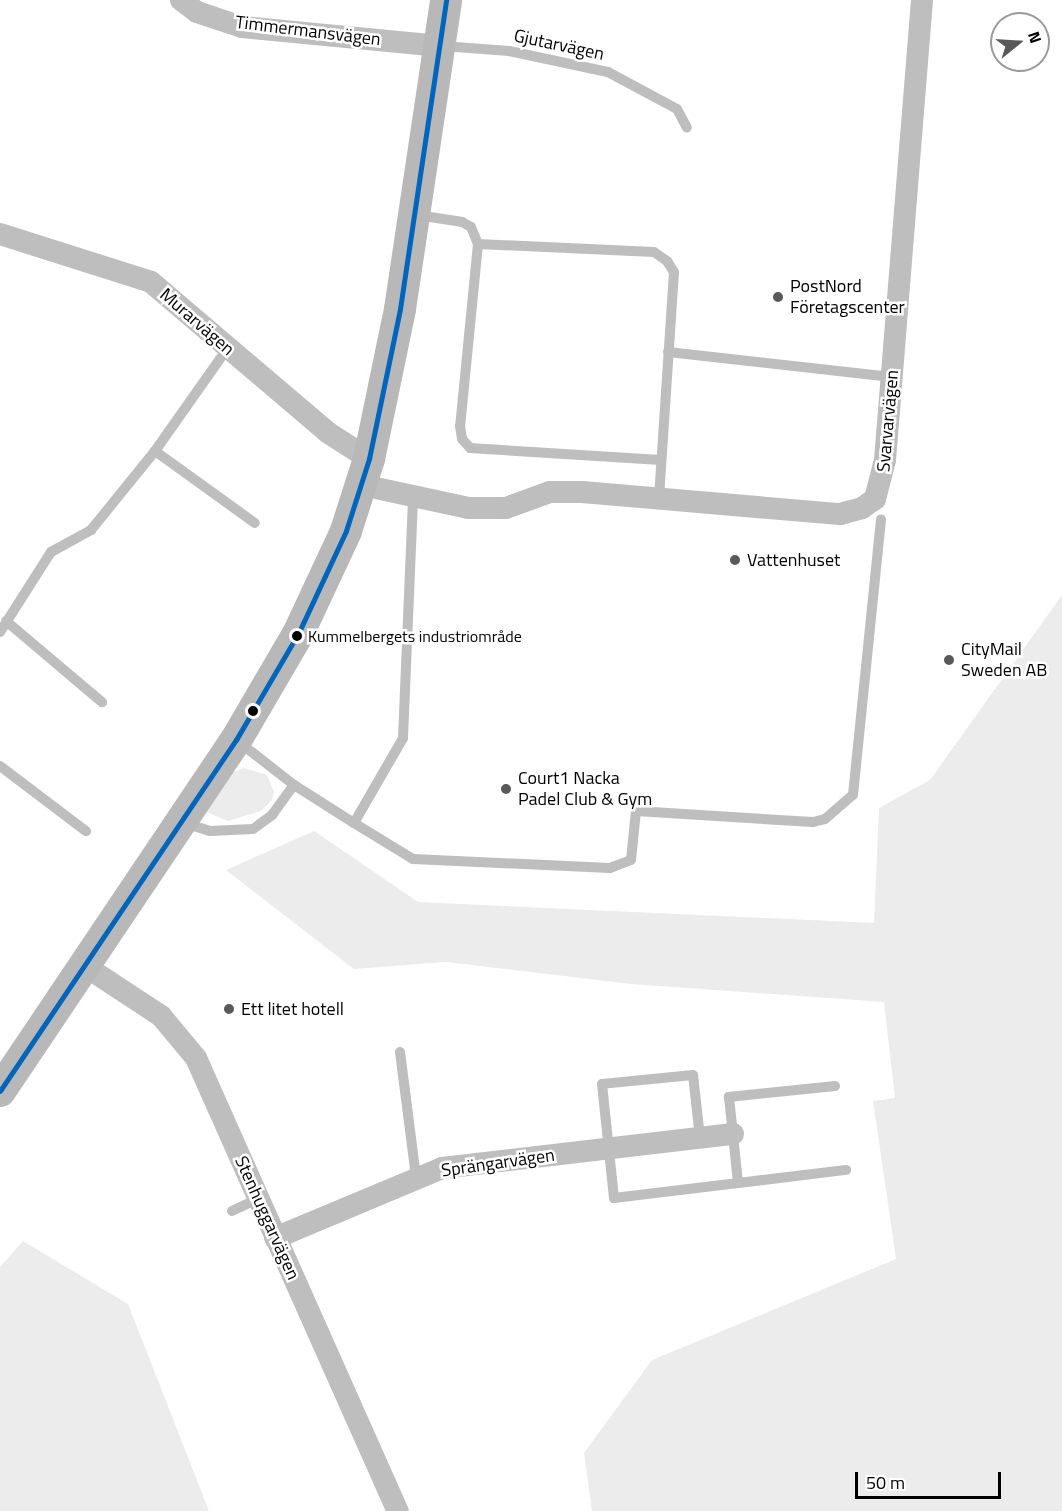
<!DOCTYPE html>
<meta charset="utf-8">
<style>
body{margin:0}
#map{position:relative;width:1062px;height:1511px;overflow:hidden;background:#fff;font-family:"Titillium Web",sans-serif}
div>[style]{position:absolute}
.green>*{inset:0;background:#ececec}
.lane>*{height:10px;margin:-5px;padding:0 5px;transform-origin:5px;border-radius:5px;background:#bebebe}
.street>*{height:22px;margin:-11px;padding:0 11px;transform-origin:11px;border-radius:11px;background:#bebebe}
.secondary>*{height:32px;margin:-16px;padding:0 16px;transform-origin:16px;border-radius:16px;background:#b8b8b8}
.bus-1>*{height:4.5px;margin:-2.25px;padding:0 2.25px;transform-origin:2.25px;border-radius:2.25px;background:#0065bd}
.dots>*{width:16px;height:16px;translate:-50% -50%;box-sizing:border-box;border:3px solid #fff;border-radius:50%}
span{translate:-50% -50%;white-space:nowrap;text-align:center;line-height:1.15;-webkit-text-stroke:5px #fff;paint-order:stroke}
.bus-label{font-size:16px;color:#000}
.left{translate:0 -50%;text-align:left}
.street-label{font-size:18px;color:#000}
.poi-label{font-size:18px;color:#000}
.north{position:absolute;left:990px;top:12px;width:60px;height:60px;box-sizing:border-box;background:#fff;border:2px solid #999;border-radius:50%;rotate:72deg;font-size:16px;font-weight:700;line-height:24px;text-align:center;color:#000}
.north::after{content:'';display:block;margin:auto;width:21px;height:27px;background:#595959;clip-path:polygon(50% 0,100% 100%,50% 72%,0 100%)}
.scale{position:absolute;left:855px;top:1472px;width:146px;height:27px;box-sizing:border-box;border:3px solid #000;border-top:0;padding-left:8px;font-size:18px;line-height:21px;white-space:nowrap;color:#000;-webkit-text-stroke:4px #fff;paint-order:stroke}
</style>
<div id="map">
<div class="green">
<i style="clip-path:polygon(1062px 595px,1062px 1511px,592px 1511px,584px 1453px,652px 1360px,896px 1259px,873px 1101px,895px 1098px,884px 1002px,631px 984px,446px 962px,354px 969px,226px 870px,314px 831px,418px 902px,874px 923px,879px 808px,930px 780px)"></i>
<i style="clip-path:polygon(244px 768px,267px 775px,274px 792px,272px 800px,261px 811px,228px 821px,207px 812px,205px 807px,233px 772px)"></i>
<i style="clip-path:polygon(23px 1241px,128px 1304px,209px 1511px,0 1511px,0 1267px)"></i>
</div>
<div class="lane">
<i style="left:443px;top:46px;width:66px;rotate:4.3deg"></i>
<i style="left:509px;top:51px;width:101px;rotate:12deg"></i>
<i style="left:608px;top:72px;width:78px;rotate:28.2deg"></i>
<i style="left:677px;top:109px;width:21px;rotate:62deg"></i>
<i style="left:417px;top:215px;width:46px;rotate:8.8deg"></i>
<i style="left:462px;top:222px;width:10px;rotate:29deg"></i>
<i style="left:471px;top:227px;width:18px;rotate:68deg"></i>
<i style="left:478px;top:244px;width:176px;rotate:2.6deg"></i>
<i style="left:654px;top:252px;width:16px;rotate:35deg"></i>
<i style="left:667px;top:261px;width:13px;rotate:58deg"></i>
<i style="left:674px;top:272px;width:227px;rotate:93.8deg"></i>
<i style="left:478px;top:244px;width:183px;rotate:95.6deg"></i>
<i style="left:460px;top:426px;width:13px;rotate:81deg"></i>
<i style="left:462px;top:439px;width:12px;rotate:48deg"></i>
<i style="left:470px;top:448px;width:191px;rotate:3.6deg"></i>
<i style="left:668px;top:352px;width:225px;rotate:6.4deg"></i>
<i style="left:155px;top:451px;width:123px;rotate:35.8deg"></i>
<i style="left:6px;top:621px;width:126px;rotate:40.2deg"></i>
<i style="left:0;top:632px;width:95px;rotate:-57.5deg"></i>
<i style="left:51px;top:552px;width:46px;rotate:-28.8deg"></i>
<i style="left:91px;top:530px;width:102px;rotate:-51deg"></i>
<i style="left:155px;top:451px;width:125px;rotate:-54.8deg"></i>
<i style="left:239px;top:742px;width:70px;rotate:38deg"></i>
<i style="left:294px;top:785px;width:71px;rotate:32.3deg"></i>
<i style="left:354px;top:823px;width:98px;rotate:-60deg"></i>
<i style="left:403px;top:738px;width:242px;rotate:-87.6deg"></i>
<i style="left:0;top:766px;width:108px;rotate:37.1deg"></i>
<i style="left:184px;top:823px;width:27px;rotate:17deg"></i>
<i style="left:210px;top:831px;width:43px;rotate:-2.7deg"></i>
<i style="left:253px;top:829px;width:24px;rotate:-36deg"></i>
<i style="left:272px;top:815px;width:37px;rotate:-54deg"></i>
<i style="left:354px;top:823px;width:69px;rotate:31.4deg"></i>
<i style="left:413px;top:859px;width:197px;rotate:2.6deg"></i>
<i style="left:610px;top:868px;width:22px;rotate:-21deg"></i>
<i style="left:631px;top:860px;width:49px;rotate:-84.2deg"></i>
<i style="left:636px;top:811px;width:177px;rotate:3.6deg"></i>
<i style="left:813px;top:822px;width:12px;rotate:-14deg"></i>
<i style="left:825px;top:819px;width:37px;rotate:-41deg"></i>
<i style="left:853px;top:795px;width:277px;rotate:-84.2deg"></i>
<i style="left:400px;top:1052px;width:126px;rotate:82.7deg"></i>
<i style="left:835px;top:1086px;width:107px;rotate:174.1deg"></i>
<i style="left:729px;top:1097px;width:86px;rotate:84deg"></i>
<i style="left:738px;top:1183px;width:109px;rotate:-6.9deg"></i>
<i style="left:700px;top:1138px;width:63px;rotate:-96.3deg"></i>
<i style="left:693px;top:1075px;width:91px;rotate:174.4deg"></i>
<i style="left:602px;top:1084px;width:115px;rotate:84deg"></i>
<i style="left:614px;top:1198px;width:125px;rotate:-6.9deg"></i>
<i style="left:232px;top:1211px;width:29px;rotate:-25deg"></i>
</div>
<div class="street">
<i style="left:181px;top:0;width:20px;rotate:37deg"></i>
<i style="left:197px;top:12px;width:47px;rotate:18.4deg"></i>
<i style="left:242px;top:27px;width:199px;rotate:5.5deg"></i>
<i style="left:0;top:234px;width:158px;rotate:17.6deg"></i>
<i style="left:151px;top:282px;width:231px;rotate:40.4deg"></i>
<i style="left:327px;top:432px;width:50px;rotate:32.7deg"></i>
<i style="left:362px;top:485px;width:108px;rotate:12.2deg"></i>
<i style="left:468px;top:508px;width:38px"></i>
<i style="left:506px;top:508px;width:47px;rotate:-20deg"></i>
<i style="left:550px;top:492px;width:32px"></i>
<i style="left:582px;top:492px;width:259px;rotate:4.9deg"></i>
<i style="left:840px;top:514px;width:23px;rotate:-15deg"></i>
<i style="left:862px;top:508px;width:16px;rotate:-35deg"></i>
<i style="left:875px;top:499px;width:40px;rotate:-75.6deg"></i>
<i style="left:885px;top:460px;width:461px;rotate:-85.4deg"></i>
<i style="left:85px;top:966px;width:91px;rotate:33.3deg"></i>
<i style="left:161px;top:1016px;width:55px;rotate:50.2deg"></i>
<i style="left:196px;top:1058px;width:496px;rotate:66deg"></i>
<i style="left:275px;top:1238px;width:181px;rotate:-22.7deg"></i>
<i style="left:442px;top:1168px;width:293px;rotate:-6.7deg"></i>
</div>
<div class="secondary">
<i style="left:0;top:1091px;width:423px;rotate:-56.1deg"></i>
<i style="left:236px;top:740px;width:125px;rotate:-59.7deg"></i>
<i style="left:299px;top:632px;width:111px;rotate:-65deg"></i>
<i style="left:346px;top:531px;width:76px;rotate:-72.3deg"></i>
<i style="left:369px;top:459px;width:153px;rotate:-78.3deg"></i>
<i style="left:400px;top:309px;width:312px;rotate:-81.5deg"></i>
</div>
<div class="bus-1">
<i style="left:0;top:1091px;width:423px;rotate:-56.1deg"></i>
<i style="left:236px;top:740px;width:125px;rotate:-59.7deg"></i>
<i style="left:299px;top:632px;width:111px;rotate:-65deg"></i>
<i style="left:346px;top:531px;width:76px;rotate:-72.3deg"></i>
<i style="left:369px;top:459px;width:153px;rotate:-78.3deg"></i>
<i style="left:400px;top:309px;width:312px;rotate:-81.5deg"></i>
</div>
<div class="dots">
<i style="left:778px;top:297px;background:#595959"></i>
<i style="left:735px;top:560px;background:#595959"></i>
<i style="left:297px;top:636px;background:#000"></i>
<i style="left:949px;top:660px;background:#595959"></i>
<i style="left:253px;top:711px;background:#000"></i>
<i style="left:506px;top:789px;background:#595959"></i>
<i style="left:229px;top:1009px;background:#595959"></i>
</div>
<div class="bus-label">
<span class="left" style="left:308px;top:636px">Kummelbergets industriområde</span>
</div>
<div class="street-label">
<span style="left:308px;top:31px;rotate:7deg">Timmermansvägen</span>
<span style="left:559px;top:45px;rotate:12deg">Gjutarvägen</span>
<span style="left:197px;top:322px;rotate:41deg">Murarvägen</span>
<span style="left:888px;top:421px;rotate:-85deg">Svarvarvägen</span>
<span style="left:498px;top:1163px;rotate:-8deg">Sprängarvägen</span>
<span style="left:267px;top:1218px;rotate:66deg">Stenhuggarvägen</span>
</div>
<div class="poi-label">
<span class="left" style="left:790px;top:297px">PostNord<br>Företagscenter</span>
<span class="left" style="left:747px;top:560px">Vattenhuset</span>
<span class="left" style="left:961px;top:660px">CityMail<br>Sweden AB</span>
<span class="left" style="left:518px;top:789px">Court1 Nacka<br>Padel Club &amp; Gym</span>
<span class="left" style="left:241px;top:1009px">Ett litet hotell</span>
</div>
<div class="north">N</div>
<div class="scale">50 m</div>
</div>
